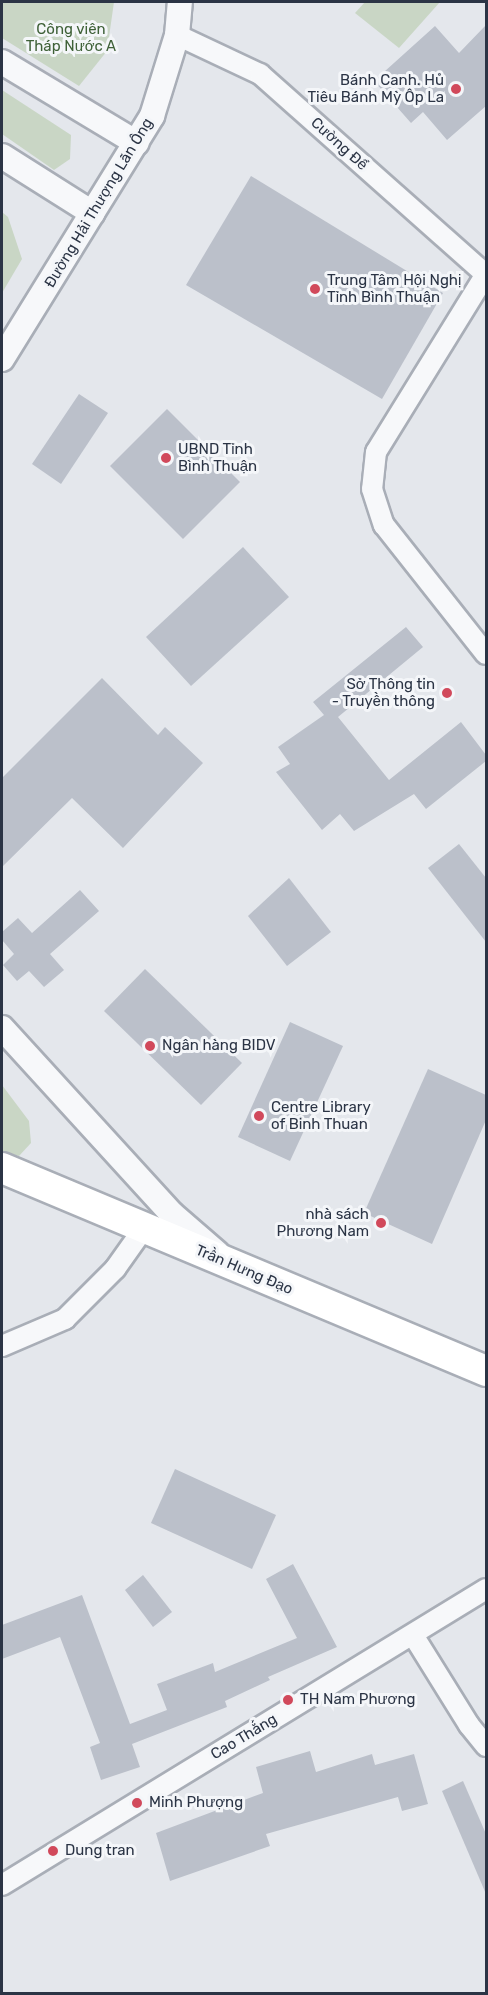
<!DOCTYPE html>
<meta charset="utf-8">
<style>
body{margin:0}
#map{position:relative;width:488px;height:1995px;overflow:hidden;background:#e4e7ec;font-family:Rubik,sans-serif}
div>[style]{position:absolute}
.green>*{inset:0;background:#c9d6c5}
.building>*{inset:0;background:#bbc0ca}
.roads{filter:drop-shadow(2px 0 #a9aeb7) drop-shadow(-2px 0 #a9aeb7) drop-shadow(0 2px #a9aeb7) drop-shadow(0 -2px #a9aeb7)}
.minor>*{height:20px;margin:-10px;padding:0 10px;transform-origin:10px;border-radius:10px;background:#f7f8fa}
.tertiary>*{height:24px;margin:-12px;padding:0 12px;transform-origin:12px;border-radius:12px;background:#f7f8fa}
.primary>*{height:30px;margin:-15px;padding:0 15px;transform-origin:15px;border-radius:15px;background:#fff}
.dots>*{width:16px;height:16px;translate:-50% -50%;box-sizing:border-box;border:3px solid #f4f6f9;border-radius:50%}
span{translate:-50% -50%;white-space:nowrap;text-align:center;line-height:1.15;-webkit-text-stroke:6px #f4f6f9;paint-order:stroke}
.park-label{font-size:15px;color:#3f6138}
.poi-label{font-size:15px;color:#2b3445}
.right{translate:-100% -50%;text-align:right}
.left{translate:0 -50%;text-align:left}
.street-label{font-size:15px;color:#2b3445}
.frame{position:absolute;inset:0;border:3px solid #2b3445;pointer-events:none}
</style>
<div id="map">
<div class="green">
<i style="clip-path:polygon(2px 2px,114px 2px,107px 51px,79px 86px,2px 38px)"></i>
<i style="clip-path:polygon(365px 2px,440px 2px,399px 48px,355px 13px)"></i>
<i style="clip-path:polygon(2px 90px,71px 135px,70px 159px,54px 170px,2px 134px)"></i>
<i style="clip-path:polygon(2px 212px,8px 217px,22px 259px,2px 293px)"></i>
<i style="clip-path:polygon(2px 1085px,29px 1121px,31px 1143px,19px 1156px,2px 1151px)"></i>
</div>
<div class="building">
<i style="clip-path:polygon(486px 25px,486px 106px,447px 140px,423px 112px,411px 123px,374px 81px,435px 26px,459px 53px)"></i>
<i style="clip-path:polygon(251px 176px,443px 293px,382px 399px,186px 285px)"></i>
<i style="clip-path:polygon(79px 394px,108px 413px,61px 484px,32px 464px)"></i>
<i style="clip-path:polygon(167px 409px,240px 482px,183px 539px,110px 466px)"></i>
<i style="clip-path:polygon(243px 547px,289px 597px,191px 686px,146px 637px)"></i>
<i style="clip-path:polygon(406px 627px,423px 647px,338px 717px,389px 780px,461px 722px,486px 755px,486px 761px,426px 809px,414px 794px,354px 831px,340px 814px,322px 830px,276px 772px,290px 764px,278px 747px,324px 715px,313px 702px)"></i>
<i style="clip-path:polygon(102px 678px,158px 735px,165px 727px,203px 763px,123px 848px,72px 798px,2px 867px,2px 778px)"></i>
<i style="clip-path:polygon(459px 844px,486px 878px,486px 942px,428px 868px)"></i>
<i style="clip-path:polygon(289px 878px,331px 932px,287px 966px,248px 916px)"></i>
<i style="clip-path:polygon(80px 890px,99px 911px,50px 954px,64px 970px,44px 987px,29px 971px,17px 981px,3px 965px,14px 954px,2px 940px,2px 932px,18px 918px,32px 933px)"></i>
<i style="clip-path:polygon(145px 969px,242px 1063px,201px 1105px,104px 1011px)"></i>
<i style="clip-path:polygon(290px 1022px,343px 1046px,290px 1161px,238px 1137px)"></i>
<i style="clip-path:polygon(428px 1069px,486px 1095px,486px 1120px,432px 1244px,364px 1213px)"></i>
<i style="clip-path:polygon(175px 1469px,276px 1515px,252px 1569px,151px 1523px)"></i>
<i style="clip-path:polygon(293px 1564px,337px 1647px,268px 1677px,270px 1680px,225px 1701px,227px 1707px,132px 1744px,140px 1767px,101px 1780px,90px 1747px,100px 1743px,60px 1637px,2px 1659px,2px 1625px,82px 1595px,130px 1724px,167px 1710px,157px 1684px,213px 1663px,215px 1672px,297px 1638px,266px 1579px)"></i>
<i style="clip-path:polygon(143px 1575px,172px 1612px,153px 1627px,125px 1590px)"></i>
<i style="clip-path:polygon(310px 1751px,316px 1772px,372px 1754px,375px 1765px,414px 1754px,428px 1804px,402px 1811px,398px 1797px,266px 1834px,270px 1846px,170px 1881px,156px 1833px,263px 1793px,256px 1767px)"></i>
<i style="clip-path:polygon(463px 1781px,486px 1834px,486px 1894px,442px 1791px)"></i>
</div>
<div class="roads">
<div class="minor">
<i style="left:177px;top:35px;width:92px;rotate:25.2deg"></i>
<i style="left:260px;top:74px;width:302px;rotate:41.6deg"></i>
<i style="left:486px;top:274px;width:209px;rotate:121.7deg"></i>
<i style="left:376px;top:452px;width:37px;rotate:96deg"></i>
<i style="left:372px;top:489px;width:38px;rotate:72deg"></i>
<i style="left:384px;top:525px;width:164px;rotate:51.7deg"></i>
<i style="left:2px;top:1346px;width:69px;rotate:-23.2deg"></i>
<i style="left:65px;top:1319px;width:71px;rotate:-45deg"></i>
<i style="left:115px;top:1269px;width:50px;rotate:-54.7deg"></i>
<i style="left:413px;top:1635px;width:106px;rotate:58.1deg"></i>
<i style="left:469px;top:1725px;width:27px;rotate:51deg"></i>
<i style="left:2px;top:1885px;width:567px;rotate:-31.45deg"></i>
</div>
<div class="tertiary">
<i style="left:2px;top:62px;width:157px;rotate:31deg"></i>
<i style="left:2px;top:156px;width:107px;rotate:32.3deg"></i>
<i style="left:2px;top:359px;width:286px;rotate:-58.3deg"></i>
<i style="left:152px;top:116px;width:85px;rotate:-72.8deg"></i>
<i style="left:177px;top:35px;width:33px;rotate:-85deg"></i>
<i style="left:2px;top:1028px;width:252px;rotate:47.6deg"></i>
<i style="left:172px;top:1214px;width:60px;rotate:40.9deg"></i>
</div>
<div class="primary">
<i style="left:2px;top:1168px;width:525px;rotate:22.75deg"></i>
</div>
</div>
<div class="dots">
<i style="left:456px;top:89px;background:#d1495b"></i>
<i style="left:315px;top:289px;background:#d1495b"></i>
<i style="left:166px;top:458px;background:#d1495b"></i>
<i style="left:447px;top:693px;background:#d1495b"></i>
<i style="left:150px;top:1046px;background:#d1495b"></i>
<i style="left:259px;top:1116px;background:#d1495b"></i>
<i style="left:381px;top:1223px;background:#d1495b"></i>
<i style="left:288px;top:1700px;background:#d1495b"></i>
<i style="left:137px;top:1803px;background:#d1495b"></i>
<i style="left:53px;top:1851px;background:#d1495b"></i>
</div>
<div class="park-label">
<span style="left:71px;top:38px">Công viên<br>Tháp Nước A</span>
</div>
<div class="poi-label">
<span class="right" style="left:444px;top:89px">Bánh Canh. Hů<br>Tiêu Bánh Mỳ Ôp La</span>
<span class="left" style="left:327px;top:289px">Trung Tâm Hội Nghị<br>Tỉnh Bình Thuận</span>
<span class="left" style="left:178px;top:458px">UBND Tỉnh<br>Bình Thuận</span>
<span class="right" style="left:435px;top:693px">Sở Thông tin<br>- Truyền thông</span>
<span class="left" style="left:162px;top:1046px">Ngân hàng BIDV</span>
<span class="left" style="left:271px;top:1116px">Centre Library<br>of Binh Thuan</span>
<span class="right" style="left:369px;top:1223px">nhà sách<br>Phương Nam</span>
<span class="left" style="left:300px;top:1700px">TH Nam Phương</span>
<span class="left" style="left:149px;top:1803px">Minh Phượng</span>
<span class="left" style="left:65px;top:1851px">Dung tran</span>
</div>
<div class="street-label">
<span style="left:339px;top:144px;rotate:42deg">Cường Để</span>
<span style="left:99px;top:203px;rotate:-59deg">Đường Hải Thượng Lãn Ông</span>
<span style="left:244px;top:1270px;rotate:23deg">Trần Hưng Đạo</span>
<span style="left:244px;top:1737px;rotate:-31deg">Cao Thắng</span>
</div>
<div class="frame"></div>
</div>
